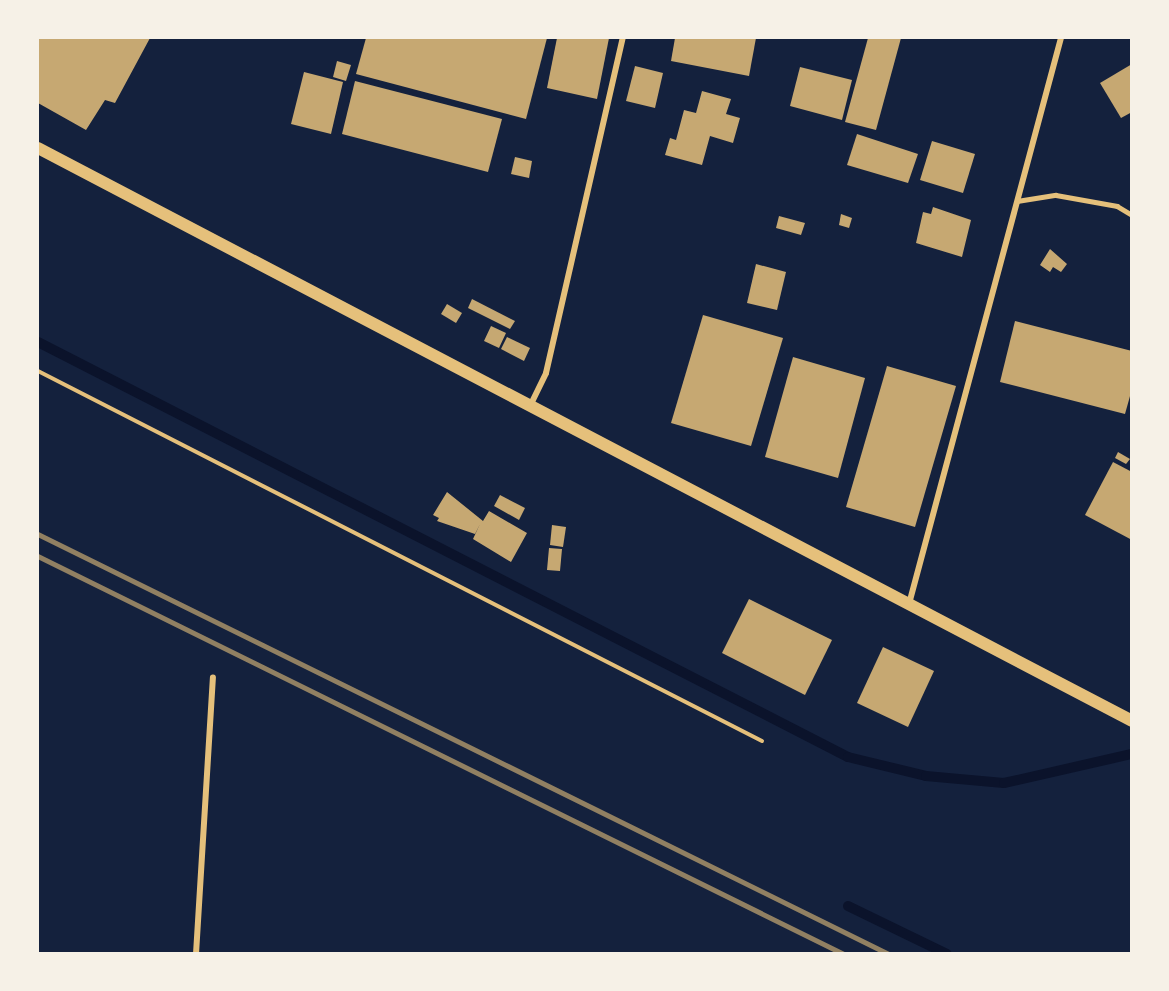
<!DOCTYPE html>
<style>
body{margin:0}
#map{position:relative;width:1169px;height:991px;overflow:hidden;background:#14213d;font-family:"Fira Sans",sans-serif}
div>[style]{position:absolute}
.stream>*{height:10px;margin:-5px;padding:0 5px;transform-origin:5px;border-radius:5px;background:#0b132b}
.building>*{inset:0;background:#c6a872}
.path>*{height:4px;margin:-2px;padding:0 2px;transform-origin:2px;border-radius:2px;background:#e5c07b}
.service>*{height:4.5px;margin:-2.25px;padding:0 2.25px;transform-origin:2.25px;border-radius:2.25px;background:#e5c07b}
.minor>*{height:6px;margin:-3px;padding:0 3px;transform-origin:3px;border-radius:3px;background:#e5c07b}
.secondary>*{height:12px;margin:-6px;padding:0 6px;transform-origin:6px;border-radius:6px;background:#e5c07b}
.rail>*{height:4.5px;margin:-2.25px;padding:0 2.25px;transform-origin:2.25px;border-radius:2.25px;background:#918062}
span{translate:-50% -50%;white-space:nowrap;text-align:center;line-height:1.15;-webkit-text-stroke:6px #f6f1e7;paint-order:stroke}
.frame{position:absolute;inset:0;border:39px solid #f6f1e7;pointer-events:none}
</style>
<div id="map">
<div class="stream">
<i style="left:38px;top:342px;width:910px;rotate:27.13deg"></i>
<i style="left:848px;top:757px;width:80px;rotate:13.7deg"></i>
<i style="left:926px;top:776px;width:78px;rotate:5.1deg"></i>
<i style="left:1004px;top:783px;width:131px;rotate:-12.8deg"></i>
<i style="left:848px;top:906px;width:110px;rotate:25.9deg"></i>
</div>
<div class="building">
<i style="clip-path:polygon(38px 38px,150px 38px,115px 103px,105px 100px,86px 130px,38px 103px)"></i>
<i style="clip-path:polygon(366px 38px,547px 38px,526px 119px,356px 74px)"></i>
<i style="clip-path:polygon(557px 38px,609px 38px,597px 99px,547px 88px)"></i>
<i style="clip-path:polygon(675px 38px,756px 38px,749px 76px,671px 61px)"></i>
<i style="clip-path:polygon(868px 38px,901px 38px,876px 130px,845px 122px)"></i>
<i style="clip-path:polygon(337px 61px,351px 65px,346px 81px,333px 77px)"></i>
<i style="clip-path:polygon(1132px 64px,1132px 112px,1121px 118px,1100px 83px)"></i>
<i style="clip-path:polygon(635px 66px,663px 73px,655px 108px,626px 101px)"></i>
<i style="clip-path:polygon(800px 67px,852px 80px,842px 120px,790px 106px)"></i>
<i style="clip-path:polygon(304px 72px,343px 82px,331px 134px,291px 124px)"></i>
<i style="clip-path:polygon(355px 81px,502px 119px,488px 172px,342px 134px)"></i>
<i style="clip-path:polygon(702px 91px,731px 99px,726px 114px,740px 118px,733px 143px,710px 136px,702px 165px,665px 155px,670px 138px,676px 140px,684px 110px,696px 113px)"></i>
<i style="clip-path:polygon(857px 134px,918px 154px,908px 183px,847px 165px)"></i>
<i style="clip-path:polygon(932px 141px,975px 154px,963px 193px,920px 180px)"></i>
<i style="clip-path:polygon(515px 157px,532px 161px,529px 178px,511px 174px)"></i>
<i style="clip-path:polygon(933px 207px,971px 220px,962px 257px,916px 243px,923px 212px,931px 214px)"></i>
<i style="clip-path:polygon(841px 214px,852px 218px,849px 228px,839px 225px)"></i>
<i style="clip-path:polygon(779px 216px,805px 223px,801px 235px,776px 228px)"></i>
<i style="clip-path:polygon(1050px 249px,1067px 264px,1061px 272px,1053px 267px,1050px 272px,1040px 265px)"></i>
<i style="clip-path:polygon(756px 264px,786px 272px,777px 310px,747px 303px)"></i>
<i style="clip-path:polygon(472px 299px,515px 321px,510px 329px,468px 308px)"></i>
<i style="clip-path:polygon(447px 304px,462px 313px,456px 323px,441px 314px)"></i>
<i style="clip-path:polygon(703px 315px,783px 338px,751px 446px,671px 423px)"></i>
<i style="clip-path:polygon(1015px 321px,1132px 351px,1132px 389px,1125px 414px,1000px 382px)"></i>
<i style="clip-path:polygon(491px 326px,506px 333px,499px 348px,484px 341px)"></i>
<i style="clip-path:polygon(507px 337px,530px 348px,524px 361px,501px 349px)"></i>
<i style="clip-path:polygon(793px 357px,865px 378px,838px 478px,765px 457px)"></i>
<i style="clip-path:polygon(887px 366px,956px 386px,915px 527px,846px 507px)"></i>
<i style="clip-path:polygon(1118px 452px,1130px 459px,1126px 464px,1115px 458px)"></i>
<i style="clip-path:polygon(1113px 462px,1132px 472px,1132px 540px,1085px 515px)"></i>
<i style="clip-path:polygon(447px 492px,483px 521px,489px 511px,527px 533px,511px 562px,473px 539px,480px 524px,475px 534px,437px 521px,439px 518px,433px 515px)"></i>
<i style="clip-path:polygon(500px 495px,525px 508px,519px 520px,494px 506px)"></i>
<i style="clip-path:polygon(552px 525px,566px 527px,563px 547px,550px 545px)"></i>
<i style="clip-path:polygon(549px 548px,562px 549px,560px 571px,547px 570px)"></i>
<i style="clip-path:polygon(749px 599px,832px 640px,805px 695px,722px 653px)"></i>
<i style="clip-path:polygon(883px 647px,934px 671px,908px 727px,857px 703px)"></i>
</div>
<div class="path">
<i style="left:38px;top:371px;width:813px;rotate:27.07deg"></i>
</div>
<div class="service">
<i style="left:1017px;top:201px;width:39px;rotate:-9deg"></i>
<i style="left:1056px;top:195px;width:62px;rotate:10.2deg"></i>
<i style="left:1117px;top:206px;width:17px;rotate:31deg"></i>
</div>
<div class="minor">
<i style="left:531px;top:404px;width:34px;rotate:-64deg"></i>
<i style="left:546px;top:373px;width:344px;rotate:-77.1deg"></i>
<i style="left:909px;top:604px;width:586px;rotate:-74.97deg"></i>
<i style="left:196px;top:954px;width:277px;rotate:-86.5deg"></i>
</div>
<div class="secondary">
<i style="left:38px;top:148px;width:1235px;rotate:27.64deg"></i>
</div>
<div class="rail">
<i style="left:38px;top:534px;width:949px;rotate:26.27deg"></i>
<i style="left:38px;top:556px;width:899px;rotate:26.28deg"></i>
</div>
<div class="frame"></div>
</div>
